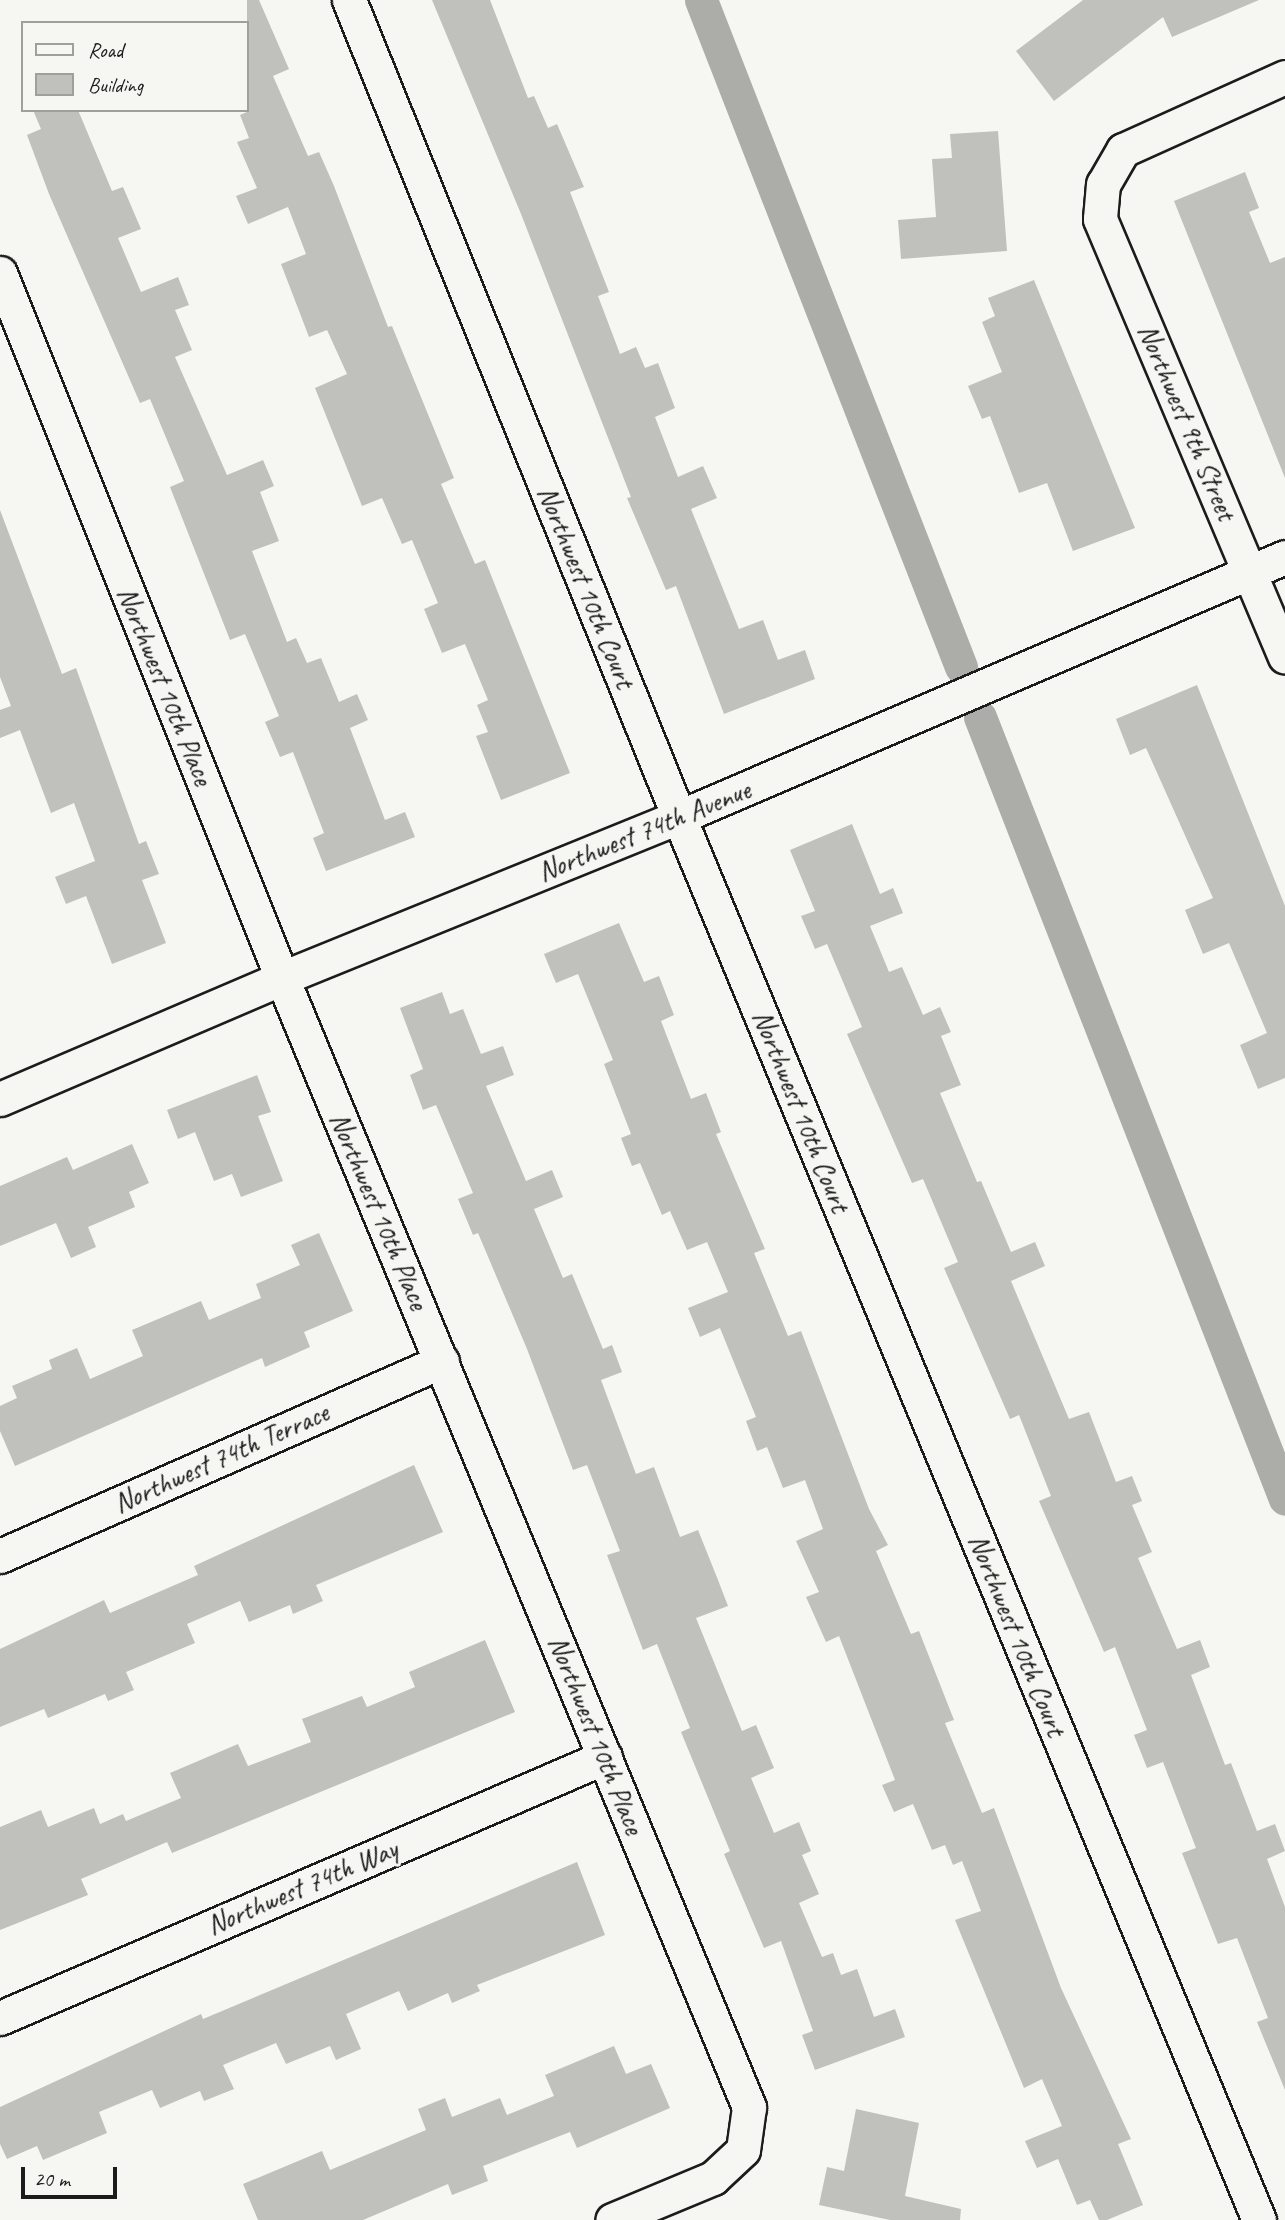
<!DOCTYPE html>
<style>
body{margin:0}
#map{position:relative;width:1285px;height:2220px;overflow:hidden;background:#f6f6f2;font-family:Caveat,sans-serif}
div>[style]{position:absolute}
.canal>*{height:33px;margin:-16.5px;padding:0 16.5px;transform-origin:16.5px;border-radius:16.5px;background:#acaca9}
.building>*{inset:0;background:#c0c0bd}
.roads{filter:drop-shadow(2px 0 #1c1c1c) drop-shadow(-2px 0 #1c1c1c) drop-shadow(0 2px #1c1c1c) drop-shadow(0 -2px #1c1c1c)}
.minor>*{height:33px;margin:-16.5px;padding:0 16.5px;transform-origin:16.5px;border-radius:16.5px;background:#f6f6f2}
span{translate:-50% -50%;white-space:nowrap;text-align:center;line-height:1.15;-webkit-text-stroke:6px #f6f6f2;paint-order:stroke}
.street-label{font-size:28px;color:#1c1c1c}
.legend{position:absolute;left:21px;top:21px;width:228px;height:91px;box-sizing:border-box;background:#f6f6f2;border:2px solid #9f9f9c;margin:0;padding:9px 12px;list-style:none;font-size:21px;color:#1c1c1c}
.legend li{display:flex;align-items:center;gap:14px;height:35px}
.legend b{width:35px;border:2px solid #9f9f9c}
.scale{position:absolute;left:21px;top:2167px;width:96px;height:32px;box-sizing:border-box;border:4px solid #1c1c1c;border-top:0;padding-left:9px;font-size:21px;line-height:24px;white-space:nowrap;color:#1c1c1c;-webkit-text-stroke:5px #f6f6f2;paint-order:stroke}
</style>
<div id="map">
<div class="canal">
<i style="left:701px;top:0;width:716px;rotate:68.7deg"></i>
<i style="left:980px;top:717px;width:839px;rotate:68.69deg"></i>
</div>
<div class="building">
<i style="clip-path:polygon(247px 0,259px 0,289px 69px,273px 76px,308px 156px,319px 152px,334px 186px,388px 327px,392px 326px,454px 478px,441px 484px,475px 564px,485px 560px,570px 773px,501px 800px,476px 736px,488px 732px,477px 705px,488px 700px,465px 644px,442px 653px,424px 609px,438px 603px,412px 540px,402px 544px,382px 498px,362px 506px,315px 388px,347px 374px,327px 330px,309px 337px,281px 264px,306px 254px,288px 207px,248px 224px,236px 196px,257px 188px,237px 142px,249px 138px,240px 115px,247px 112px)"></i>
<i style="clip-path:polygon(432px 0,490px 0,528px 98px,534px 96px,548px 128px,557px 124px,584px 187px,570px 192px,609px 292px,598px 296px,620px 354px,636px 347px,645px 368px,658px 363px,675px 408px,655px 417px,678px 477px,703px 466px,717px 498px,691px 509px,739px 629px,763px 620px,778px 660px,805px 650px,815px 679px,724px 714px,676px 586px,666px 590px,627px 498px,631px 497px,521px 214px)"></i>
<i style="clip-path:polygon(1083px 0,1259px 0,1172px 37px,1163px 17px,1054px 101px,1016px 51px)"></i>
<i style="clip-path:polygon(33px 110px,78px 110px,112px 191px,123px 187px,141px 229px,118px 238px,141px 292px,178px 277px,189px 305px,175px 310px,192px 350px,175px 357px,227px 475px,263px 460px,274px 486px,260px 492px,279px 541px,252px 551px,287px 642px,296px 638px,307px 663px,321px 658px,339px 702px,357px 694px,368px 720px,350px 728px,385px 820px,405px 812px,415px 837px,326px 871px,313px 838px,324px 833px,293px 752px,280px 757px,265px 722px,279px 716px,245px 634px,230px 640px,170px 487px,184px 481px,150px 399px,140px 403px,49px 194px,27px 135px,41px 129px)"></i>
<i style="clip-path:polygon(998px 131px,1007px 251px,901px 259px,898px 220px,936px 217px,932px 159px,952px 158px,950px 134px)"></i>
<i style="clip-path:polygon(1245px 172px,1259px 208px,1249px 212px,1270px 263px,1285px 257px,1285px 478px,1174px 201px)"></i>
<i style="clip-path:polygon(1034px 280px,1135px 528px,1073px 551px,1047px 483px,1019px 493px,990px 416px,982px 419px,968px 386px,1002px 372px,982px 322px,995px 316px,988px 298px)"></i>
<i style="clip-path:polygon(0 510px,62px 674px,76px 668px,139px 844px,146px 841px,159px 874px,142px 880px,166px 943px,112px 964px,86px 896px,66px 904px,55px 877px,95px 861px,74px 803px,51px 813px,20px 730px,0 738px,0 710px,11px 706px,0 677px)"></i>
<i style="clip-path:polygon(1197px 685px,1285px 906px,1285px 1078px,1258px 1089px,1240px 1045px,1267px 1033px,1229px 943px,1203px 954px,1185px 910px,1213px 898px,1146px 748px,1130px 755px,1116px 719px)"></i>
<i style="clip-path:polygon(852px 824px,880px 894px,893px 888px,903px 913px,870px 926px,889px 972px,902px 967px,923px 1015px,940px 1007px,951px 1032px,941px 1036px,961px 1085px,940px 1093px,977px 1182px,981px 1181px,1011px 1252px,1035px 1242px,1045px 1266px,1011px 1281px,1069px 1419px,1089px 1412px,1116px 1482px,1132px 1476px,1142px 1501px,1132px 1505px,1152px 1552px,1138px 1558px,1177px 1649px,1200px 1640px,1210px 1667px,1191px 1675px,1225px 1765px,1231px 1763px,1257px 1831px,1275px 1824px,1285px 1851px,1267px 1859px,1285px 1907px,1285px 2090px,1257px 2022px,1268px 2018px,1237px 1938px,1218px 1944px,1182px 1853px,1196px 1848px,1163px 1762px,1147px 1768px,1134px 1735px,1147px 1730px,1115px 1647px,1104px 1652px,1039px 1501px,1051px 1496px,1019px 1415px,1010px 1419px,944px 1268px,958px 1262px,923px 1179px,912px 1183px,847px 1034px,862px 1027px,827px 944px,815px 949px,801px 916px,815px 911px,790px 850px)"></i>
<i style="clip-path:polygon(619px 923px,644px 982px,659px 976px,674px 1015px,661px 1021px,691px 1099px,706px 1093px,721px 1132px,716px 1134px,765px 1249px,754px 1253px,788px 1336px,801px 1331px,869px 1509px,888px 1545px,876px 1551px,911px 1634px,919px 1631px,954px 1720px,945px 1723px,982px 1813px,994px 1808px,1061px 1988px,1131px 2139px,1118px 2144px,1143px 2205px,1107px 2220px,1099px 2220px,1090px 2200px,1077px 2205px,1058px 2159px,1037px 2168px,1025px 2141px,1062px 2126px,1042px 2079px,1024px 2088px,955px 1920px,981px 1911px,962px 1861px,953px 1865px,945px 1845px,932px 1850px,913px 1804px,894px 1812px,882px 1785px,895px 1780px,839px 1636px,826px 1642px,806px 1597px,819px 1592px,796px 1541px,823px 1529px,805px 1480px,783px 1488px,767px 1447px,757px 1451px,746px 1421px,756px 1417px,720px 1328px,700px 1337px,688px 1308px,728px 1292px,707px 1242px,687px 1250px,670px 1211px,662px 1215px,640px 1163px,632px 1166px,621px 1138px,631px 1134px,604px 1064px,613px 1060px,578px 974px,556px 983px,544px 954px)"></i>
<i style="clip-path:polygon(442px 992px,450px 1014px,463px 1009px,481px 1054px,503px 1046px,514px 1075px,486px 1086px,526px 1181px,552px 1170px,563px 1197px,534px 1209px,563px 1278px,572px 1274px,603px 1349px,612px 1345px,622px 1372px,601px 1380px,636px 1474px,654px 1467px,680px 1537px,698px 1530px,718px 1580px,728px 1606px,696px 1618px,742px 1731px,756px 1725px,774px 1768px,751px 1778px,774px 1833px,799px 1822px,811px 1851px,802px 1855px,819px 1894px,799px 1903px,822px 1957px,833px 1953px,841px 1975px,857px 1969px,874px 2017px,895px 2009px,905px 2037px,815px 2070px,802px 2035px,813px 2031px,781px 1941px,764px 1948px,724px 1854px,730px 1851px,681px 1732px,690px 1728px,657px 1644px,643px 1650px,607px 1555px,620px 1551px,587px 1465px,573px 1470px,527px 1349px,478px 1233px,473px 1235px,458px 1199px,473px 1193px,436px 1105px,423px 1110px,410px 1075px,423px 1069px,400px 1008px)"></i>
<i style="clip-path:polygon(257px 1075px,271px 1112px,258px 1116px,283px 1181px,241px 1197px,232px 1174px,214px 1181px,195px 1132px,178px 1139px,167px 1110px)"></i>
<i style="clip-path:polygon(132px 1144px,149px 1183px,129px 1192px,135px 1207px,88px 1227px,96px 1247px,71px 1258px,56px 1223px,0 1246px,0 1186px,67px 1157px,73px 1170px)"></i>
<i style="clip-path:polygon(319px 1233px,353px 1311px,304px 1332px,310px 1347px,265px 1367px,262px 1358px,15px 1466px,0 1431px,0 1406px,17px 1398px,12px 1386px,52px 1369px,49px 1360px,77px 1348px,90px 1379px,143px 1356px,132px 1330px,201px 1301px,209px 1320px,261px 1298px,256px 1284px,300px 1265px,291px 1245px)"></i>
<i style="clip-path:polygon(414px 1465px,443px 1532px,316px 1585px,323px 1601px,293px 1614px,290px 1605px,249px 1622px,240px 1601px,187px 1624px,195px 1643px,126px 1672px,134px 1690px,108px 1701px,105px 1694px,48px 1718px,44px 1709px,0 1727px,0 1649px,104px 1600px,110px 1613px,198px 1575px,194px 1566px)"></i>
<i style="clip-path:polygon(485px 1640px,515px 1712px,172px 1853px,167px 1842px,81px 1879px,88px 1895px,0 1930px,0 1827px,41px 1810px,48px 1827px,94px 1808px,100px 1824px,123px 1814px,126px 1821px,181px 1798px,170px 1773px,238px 1744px,248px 1766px,311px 1742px,302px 1719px,362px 1696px,367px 1707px,415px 1687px,409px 1672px)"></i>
<i style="clip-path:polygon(577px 1862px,605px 1935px,477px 1985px,480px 1991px,452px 2003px,448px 1993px,408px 2011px,399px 1991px,346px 2014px,361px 2049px,336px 2060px,330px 2046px,286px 2064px,276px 2043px,223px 2065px,234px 2089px,204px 2101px,200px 2091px,160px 2108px,152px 2090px,99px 2112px,107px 2133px,43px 2160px,37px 2146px,7px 2159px,0 2144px,0 2107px,201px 2014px,203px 2019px)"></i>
<i style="clip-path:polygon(614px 2046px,626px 2074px,651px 2064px,670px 2108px,577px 2148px,570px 2132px,483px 2166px,488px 2181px,452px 2195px,448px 2184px,363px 2220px,258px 2220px,243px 2184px,322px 2151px,330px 2170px,426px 2130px,418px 2109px,445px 2098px,452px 2117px,500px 2098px,507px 2115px,554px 2096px,545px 2075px)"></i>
<i style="clip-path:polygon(856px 2109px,919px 2123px,905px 2196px,961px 2209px,960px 2220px,890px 2220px,819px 2205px,827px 2167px,844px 2171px)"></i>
</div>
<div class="roads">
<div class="minor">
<i style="left:349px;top:0;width:881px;rotate:68.01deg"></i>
<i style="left:679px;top:817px;width:1518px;rotate:67.54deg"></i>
<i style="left:1285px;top:77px;width:178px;rotate:155.7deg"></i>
<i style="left:1123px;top:150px;width:39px;rotate:120deg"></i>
<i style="left:1103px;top:184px;width:35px;rotate:95deg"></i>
<i style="left:1100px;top:219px;width:475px;rotate:67.1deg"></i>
<i style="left:0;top:273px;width:759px;rotate:68.2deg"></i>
<i style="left:282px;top:978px;width:1222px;rotate:67.53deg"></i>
<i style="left:749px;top:2107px;width:43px;rotate:97.9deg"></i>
<i style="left:743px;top:2150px;width:41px;rotate:137deg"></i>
<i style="left:713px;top:2178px;width:109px;rotate:157.4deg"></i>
<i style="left:0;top:1099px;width:307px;rotate:-23.2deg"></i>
<i style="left:282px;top:978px;width:428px;rotate:-22.1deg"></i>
<i style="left:679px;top:817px;width:659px;rotate:-23.22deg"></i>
<i style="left:0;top:1556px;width:483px;rotate:-23.8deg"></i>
<i style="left:0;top:2018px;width:659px;rotate:-23.34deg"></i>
</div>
</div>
<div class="street-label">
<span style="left:1187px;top:422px;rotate:67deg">Northwest 9th Street</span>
<span style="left:586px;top:587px;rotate:68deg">Northwest 10th Court</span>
<span style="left:165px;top:686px;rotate:68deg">Northwest 10th Place</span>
<span style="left:644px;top:831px;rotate:-22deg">Northwest 74th Avenue</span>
<span style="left:801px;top:1111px;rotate:68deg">Northwest 10th Court</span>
<span style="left:379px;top:1211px;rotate:67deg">Northwest 10th Place</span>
<span style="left:221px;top:1458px;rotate:-24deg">Northwest 74th Terrace</span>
<span style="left:1017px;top:1635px;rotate:68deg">Northwest 10th Court</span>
<span style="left:596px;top:1735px;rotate:68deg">Northwest 10th Place</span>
<span style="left:302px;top:1887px;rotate:-23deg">Northwest 74th Way</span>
</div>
<ul class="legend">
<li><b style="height:9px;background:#f6f6f2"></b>Road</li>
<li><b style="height:19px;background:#c0c0bd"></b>Building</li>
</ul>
<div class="scale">20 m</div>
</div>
